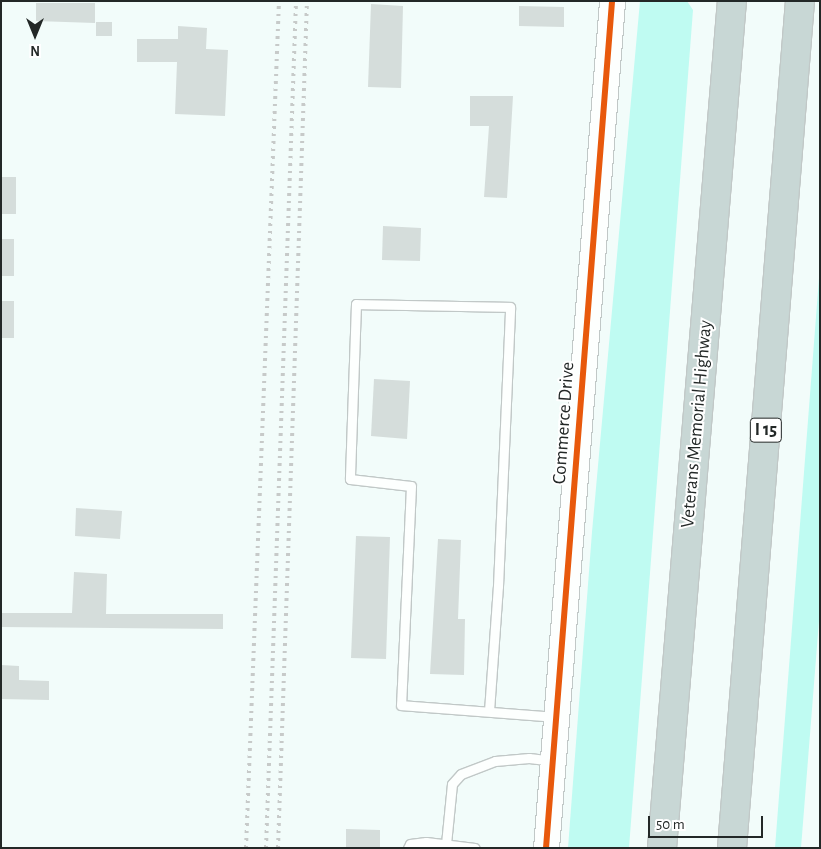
<!DOCTYPE html>
<style>
body{margin:0}
#map{position:relative;width:821px;height:849px;overflow:hidden;background:#f2fcfa;font-family:"Alegreya Sans",sans-serif}
div>[style]{position:absolute}
.green>*{inset:0;background:#bffbf2}
.building>*{inset:0;background:#d5dddb}
.roads{filter:drop-shadow(1px 0 #c1c8c7) drop-shadow(-1px 0 #c1c8c7) drop-shadow(0 1px #c1c8c7) drop-shadow(0 -1px #c1c8c7)}
.lane>*{height:9px;margin:-4.5px;padding:0 4.5px;transform-origin:4.5px;border-radius:4.5px;background:#fdfffe}
.secondary>*{height:25px;margin:-12.5px;padding:0 12.5px;transform-origin:12.5px;border-radius:12.5px;background:#fdfffe}
.highway>*{height:28px;margin:-14px;padding:0 14px;transform-origin:14px;border-radius:14px;background:#c8d7d5}
.rail>*{height:4px;margin-top:-2px;transform-origin:0;background:repeating-linear-gradient(90deg,#c7cac9 0 2.5px,transparent 0 7.5px)}
.cycleway>*{height:6px;margin:-3px;padding:0 3px;transform-origin:3px;border-radius:3px;background:#e8590c}
span{translate:-50% -50%;white-space:nowrap;text-align:center;line-height:1.15;-webkit-text-stroke:4px #fff;paint-order:stroke}
.shield-label span{padding:1px 4px;background:#fff;border:1px solid;border-radius:4px;-webkit-text-stroke-width:0}
.shield-label{font-size:18px;color:#232827;font-weight:700}
.street-label{font-size:19px;color:#232827}
.frame{position:absolute;inset:0;border:2px solid #232827;pointer-events:none}
.north{position:absolute;left:10px;top:10px;width:50px;height:50px;-webkit-text-stroke:4px #fff;paint-order:stroke;rotate:180deg;font-size:14px;font-weight:700;line-height:20px;text-align:center;color:#232827}
.north::after{content:'';display:block;margin:auto;width:18px;height:22px;background:#232827;clip-path:polygon(50% 0,100% 100%,50% 72%,0 100%)}
.scale{position:absolute;left:648px;top:816px;width:115px;height:22px;box-sizing:border-box;border:2px solid #232827;border-top:0;padding-left:6px;font-size:15px;line-height:18px;white-space:nowrap;color:#232827;-webkit-text-stroke:4px #fff;paint-order:stroke}
</style>
<div id="map">
<div class="green">
<i style="clip-path:polygon(640px 1px,687px 1px,693px 10px,629px 848px,568px 848px,592px 532px)"></i>
<i style="clip-path:polygon(820px 265px,820px 608px,801px 848px,775px 848px)"></i>
</div>
<div class="building">
<i style="clip-path:polygon(36px 3px,95px 3px,95px 23px,36px 21px)"></i>
<i style="clip-path:polygon(371px 4px,403px 6px,401px 88px,368px 87px)"></i>
<i style="clip-path:polygon(519px 6px,564px 7px,564px 27px,519px 26px)"></i>
<i style="clip-path:polygon(96px 22px,112px 22px,112px 36px,96px 36px)"></i>
<i style="clip-path:polygon(178px 26px,207px 28px,206px 49px,228px 50px,225px 116px,175px 114px,177px 62px,137px 62px,137px 39px,178px 39px)"></i>
<i style="clip-path:polygon(470px 96px,513px 96px,507px 198px,484px 197px,489px 126px,470px 126px)"></i>
<i style="clip-path:polygon(1px 177px,16px 177px,16px 214px,1px 214px)"></i>
<i style="clip-path:polygon(383px 226px,421px 228px,420px 261px,382px 260px)"></i>
<i style="clip-path:polygon(1px 239px,14px 239px,14px 276px,1px 276px)"></i>
<i style="clip-path:polygon(1px 301px,14px 301px,14px 338px,1px 338px)"></i>
<i style="clip-path:polygon(374px 379px,410px 381px,407px 439px,371px 436px)"></i>
<i style="clip-path:polygon(76px 508px,122px 511px,120px 539px,75px 536px)"></i>
<i style="clip-path:polygon(356px 536px,390px 537px,386px 659px,351px 658px)"></i>
<i style="clip-path:polygon(438px 539px,461px 540px,458px 619px,465px 619px,464px 675px,430px 674px)"></i>
<i style="clip-path:polygon(74px 572px,107px 574px,106px 614px,223px 614px,223px 629px,1px 627px,1px 613px,72px 613px)"></i>
<i style="clip-path:polygon(1px 665px,19px 666px,19px 680px,49px 681px,49px 700px,1px 699px)"></i>
<i style="clip-path:polygon(346px 829px,380px 830px,380px 848px,346px 848px)"></i>
</div>
<div class="roads">
<div class="lane">
<i style="left:489px;top:711px;width:125px;rotate:-85.9deg"></i>
<i style="left:498px;top:586px;width:279px;rotate:-87.5deg"></i>
<i style="left:510px;top:307px;width:154px;rotate:-178.9deg"></i>
<i style="left:356px;top:304px;width:175px;rotate:92deg"></i>
<i style="left:350px;top:479px;width:61px;rotate:6.5deg"></i>
<i style="left:411px;top:486px;width:219px;rotate:92.6deg"></i>
<i style="left:401px;top:705px;width:155px;rotate:4.4deg"></i>
<i style="left:446px;top:844px;width:60px;rotate:-84.3deg"></i>
<i style="left:452px;top:784px;width:13px;rotate:-48deg"></i>
<i style="left:461px;top:774px;width:36px;rotate:-21deg"></i>
<i style="left:495px;top:761px;width:34px;rotate:-5deg"></i>
<i style="left:529px;top:758px;width:23px;rotate:7deg"></i>
<i style="left:408px;top:848px;width:4px;rotate:-63deg"></i>
<i style="left:410px;top:844px;width:16px;rotate:-7deg"></i>
<i style="left:426px;top:842px;width:49px;rotate:7deg"></i>
</div>
<div class="secondary">
<i style="left:546px;top:848px;width:850px;rotate:-85.54deg"></i>
</div>
<div class="highway">
<i style="left:662px;top:848px;width:850px;rotate:-85.28deg"></i>
<i style="left:732px;top:848px;width:850px;rotate:-85.41deg"></i>
</div>
</div>
<div class="rail">
<i style="left:246px;top:848px;width:848px;rotate:-87.77deg"></i>
<i style="left:266px;top:848px;width:848px;rotate:-87.97deg"></i>
<i style="left:278px;top:848px;width:847px;rotate:-88.04deg"></i>
</div>
<div class="cycleway">
<i style="left:546px;top:848px;width:850px;rotate:-85.54deg"></i>
</div>
<div class="shield-label">
<span style="left:766px;top:430px">I 15</span>
</div>
<div class="street-label">
<span style="left:564px;top:423px;rotate:-86deg">Commerce Drive</span>
<span style="left:697px;top:424px;rotate:-85deg">Veterans Memorial Highway</span>
</div>
<div class="frame"></div>
<div class="north">N</div>
<div class="scale">50 m</div>
</div>
